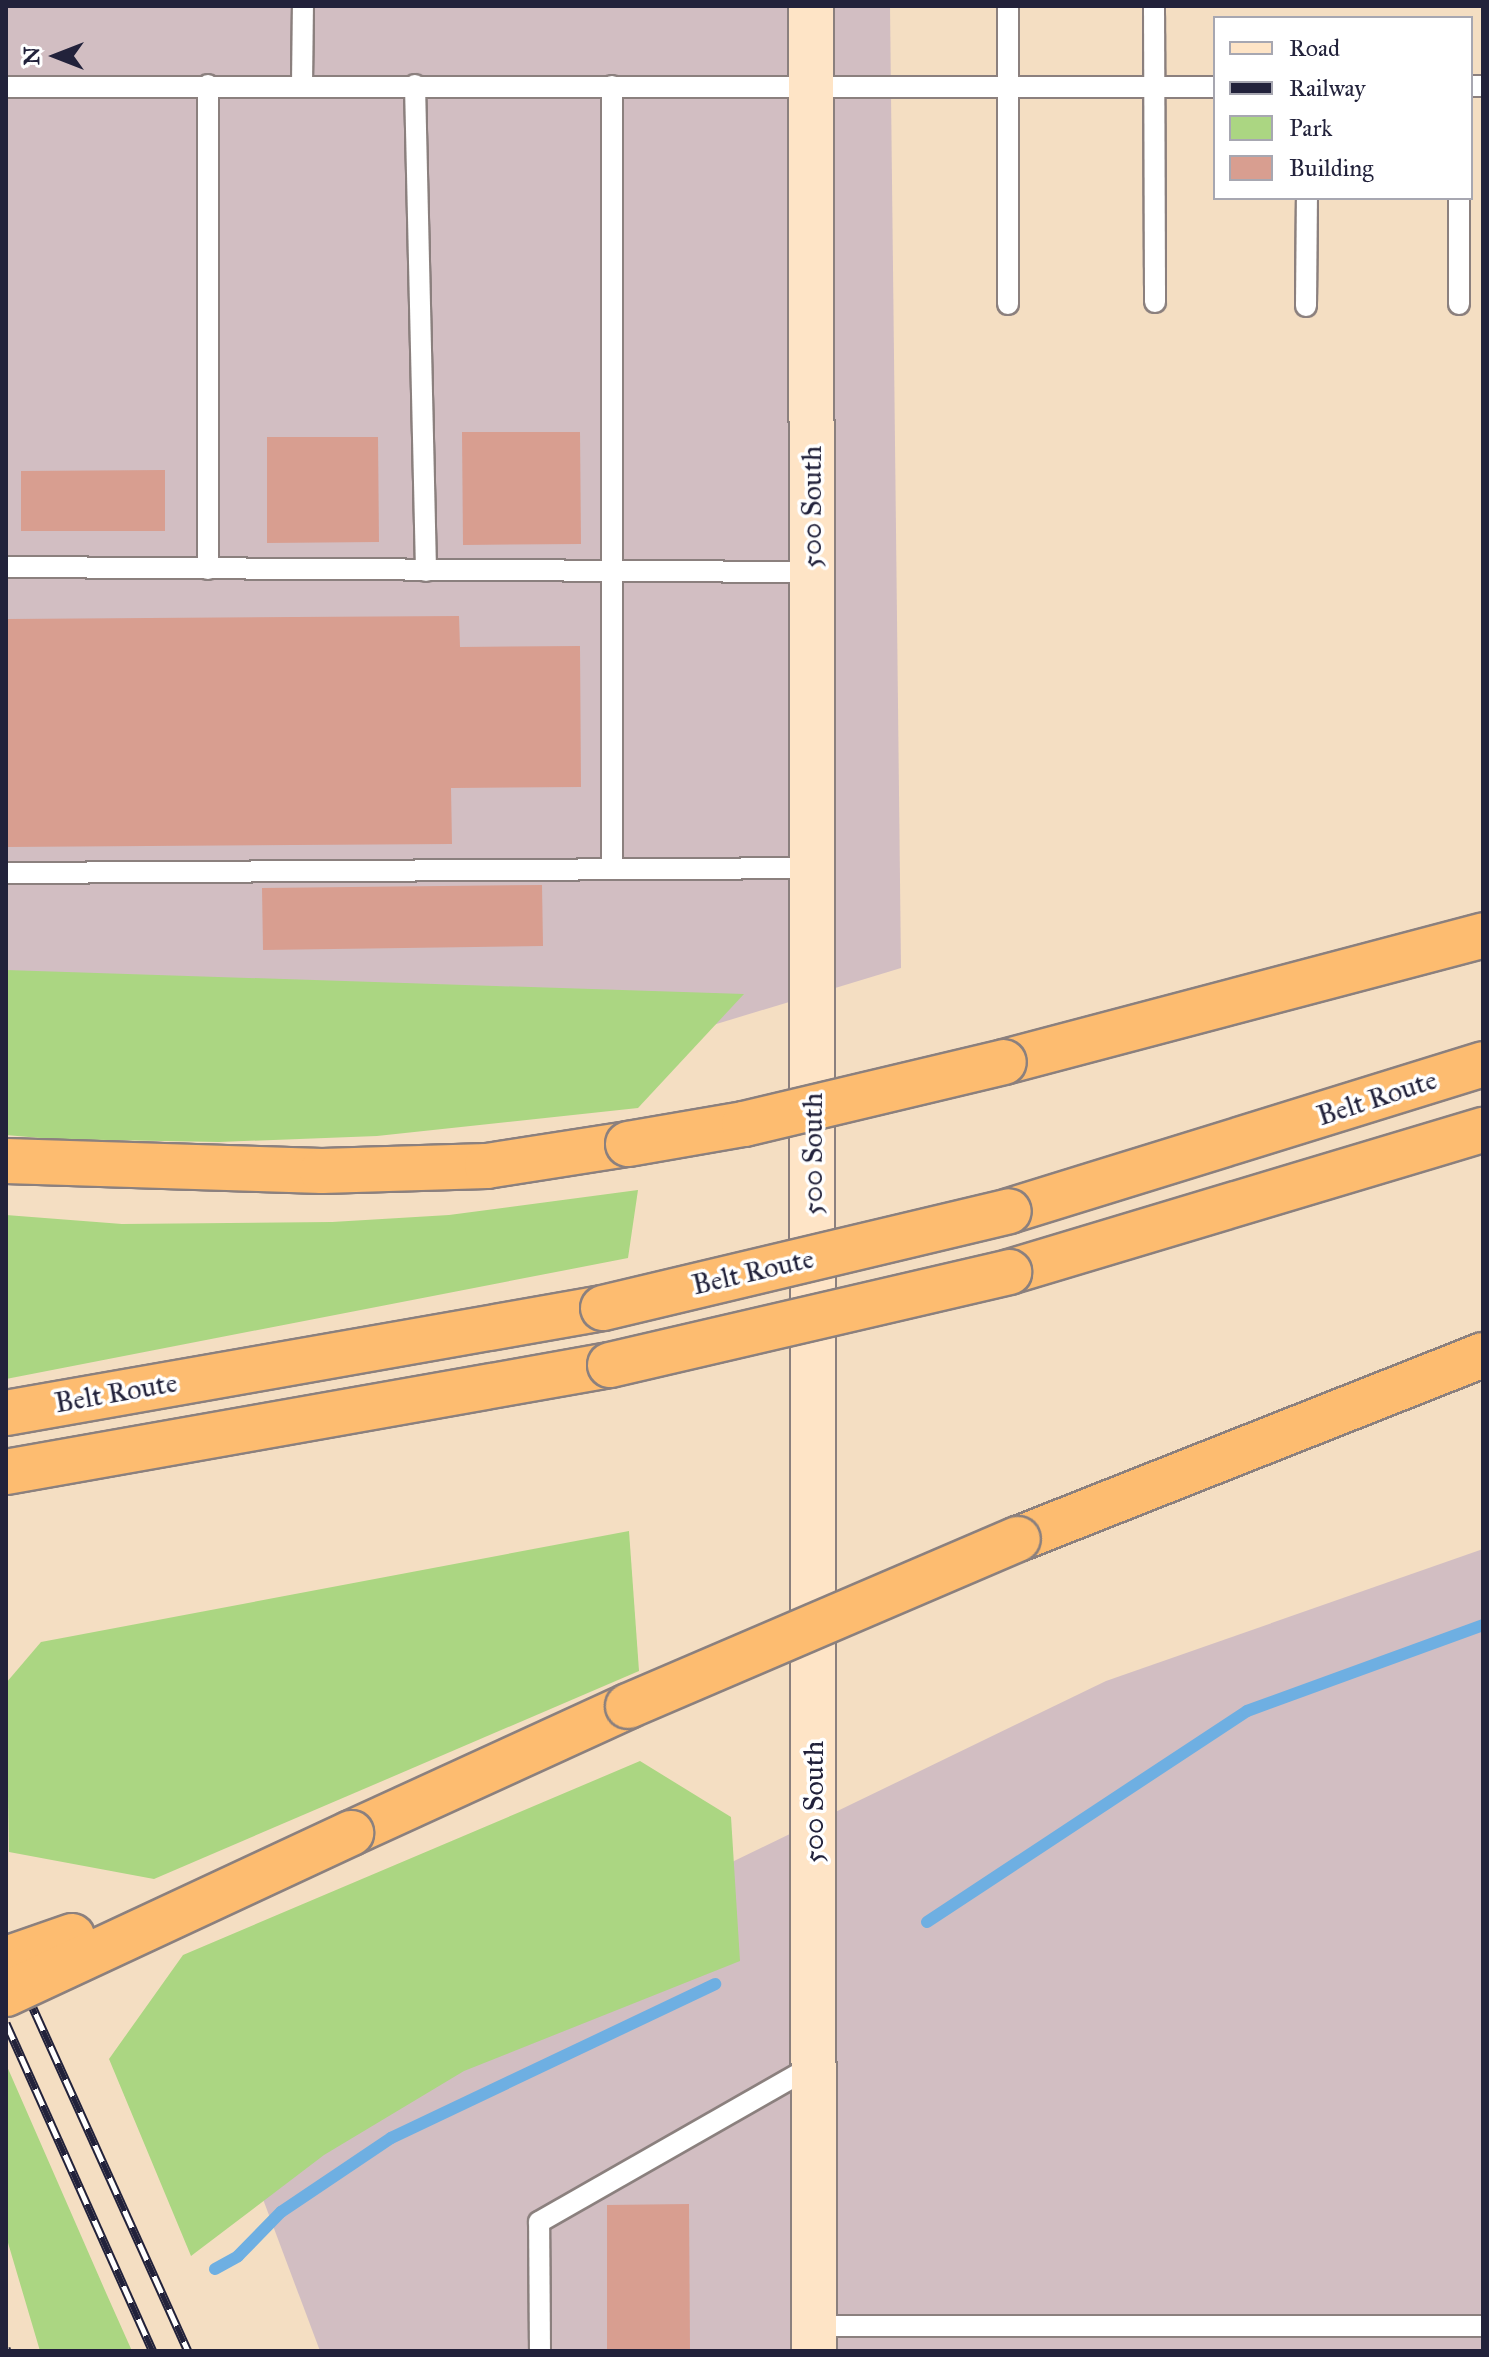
<!DOCTYPE html>
<style>
body{margin:0}
#map{position:relative;width:1489px;height:2357px;overflow:hidden;background:#f4dec2;font-family:"IM FELL Great Primer",serif}
div>[style]{position:absolute}
.industrial>*{inset:0;background:#d2bec2}
.green>*{inset:0;background:#abd682}
.stream>*{height:12px;margin:-6px;padding:0 6px;transform-origin:6px;border-radius:6px;background:#6eafe2}
.building>*{inset:0;background:#d89e90}
.roads{filter:drop-shadow(2px 0 #8b807e) drop-shadow(-2px 0 #8b807e) drop-shadow(0 2px #8b807e) drop-shadow(0 -2px #8b807e)}
.lane>*{height:20px;margin:-10px;padding:0 10px;transform-origin:10px;border-radius:10px;background:#fff}
.secondary>*{height:44px;margin:-22px;padding:0 22px;transform-origin:22px;border-radius:22px;background:#fee4c6}
.highway>*{height:44px;margin:-22px;padding:0 22px;transform-origin:22px;border-radius:22px;background:#fdbc70}
.rail>*{height:9px;margin-top:-4.5px;transform-origin:0;background:repeating-linear-gradient(90deg,#fff 0 18px,#22223b 0 36px);box-sizing:border-box;border-block:2px solid #22223b}
.bridges{filter:drop-shadow(2px 0 #8b807e) drop-shadow(-2px 0 #8b807e) drop-shadow(0 2px #8b807e) drop-shadow(0 -2px #8b807e)}
.highway-bridge>*{height:44px;margin:-22px;padding:0 22px;transform-origin:22px;border-radius:22px;background:#fdbc70}
span{translate:-50% -50%;white-space:nowrap;text-align:center;line-height:1.15;-webkit-text-stroke:7px #fff;paint-order:stroke}
.street-label{font-size:28px;color:#22223b}
.frame{position:absolute;inset:0;border:8px solid #22223b;pointer-events:none}
.legend{position:absolute;left:1213px;top:16px;width:260px;height:184px;box-sizing:border-box;background:#fff;border:2px solid #a7a7b1;margin:0;padding:10px 14px;list-style:none;font-size:24px;color:#22223b}
.legend li{display:flex;align-items:center;gap:16px;height:40px}
.legend b{width:40px;border:2px solid #a7a7b1}
.north{position:absolute;left:16px;top:16px;width:80px;height:80px;-webkit-text-stroke:6px #fff;paint-order:stroke;rotate:270deg;font-size:22px;font-weight:700;line-height:32px;text-align:center;color:#22223b}
.north::after{content:'';display:block;margin:auto;width:28px;height:36px;background:#22223b;clip-path:polygon(50% 0,100% 100%,50% 72%,0 100%)}
</style>
<div id="map">
<div class="industrial">
<i style="clip-path:polygon(6px 6px,890px 6px,901px 968px,601px 1059px,6px 1035px)"></i>
<i style="clip-path:polygon(1483px 1549px,1483px 2351px,320px 2351px,228px 2106px,1106px 1681px)"></i>
</div>
<div class="green">
<i style="clip-path:polygon(6px 970px,744px 994px,638px 1108px,377px 1136px,219px 1142px,52px 1139px,6px 1135px)"></i>
<i style="clip-path:polygon(638px 1190px,628px 1258px,6px 1379px,6px 1215px,122px 1224px,332px 1222px,449px 1215px)"></i>
<i style="clip-path:polygon(629px 1531px,639px 1671px,154px 1879px,9px 1852px,6px 1683px,41px 1642px)"></i>
<i style="clip-path:polygon(640px 1761px,731px 1817px,740px 1961px,464px 2071px,324px 2155px,191px 2256px,109px 2059px,183px 1955px)"></i>
<i style="clip-path:polygon(6px 2064px,107px 2295px,132px 2351px,40px 2351px,6px 2236px)"></i>
</div>
<div class="stream">
<i style="left:927px;top:1922px;width:383px;rotate:-33.4deg"></i>
<i style="left:1247px;top:1711px;width:251px;rotate:-20deg"></i>
<i style="left:215px;top:2269px;width:26px;rotate:-29deg"></i>
<i style="left:238px;top:2256px;width:62px;rotate:-45.7deg"></i>
<i style="left:281px;top:2212px;width:133px;rotate:-33.9deg"></i>
<i style="left:391px;top:2138px;width:359px;rotate:-25.4deg"></i>
</div>
<div class="building">
<i style="clip-path:polygon(462px 432px,580px 432px,581px 544px,463px 545px)"></i>
<i style="clip-path:polygon(267px 437px,378px 437px,379px 542px,267px 543px)"></i>
<i style="clip-path:polygon(165px 470px,165px 531px,21px 531px,21px 471px)"></i>
<i style="clip-path:polygon(459px 616px,460px 647px,580px 646px,581px 787px,451px 788px,452px 844px,6px 847px,6px 619px)"></i>
<i style="clip-path:polygon(542px 885px,543px 946px,263px 950px,262px 888px)"></i>
<i style="clip-path:polygon(689px 2204px,690px 2351px,607px 2351px,607px 2205px)"></i>
</div>
<div class="roads">
<div class="lane">
<i style="left:1008px;top:6px;width:298px;rotate:90deg"></i>
<i style="left:1154px;top:6px;width:296px;rotate:89.8deg"></i>
<i style="left:302px;top:84px;width:78px;rotate:-89.3deg"></i>
<i style="left:208px;top:85px;width:484px;rotate:90deg"></i>
<i style="left:415px;top:85px;width:486px;rotate:88.7deg"></i>
<i style="left:612px;top:86px;width:781px;rotate:90deg"></i>
<i style="left:1471px;top:86px;width:12px"></i>
<i style="left:6px;top:87px;width:1209px"></i>
<i style="left:1459px;top:304px;width:106px;rotate:-90deg"></i>
<i style="left:1306px;top:306px;width:108px;rotate:-89.5deg"></i>
<i style="left:6px;top:567px;width:806px;rotate:0.36deg"></i>
<i style="left:6px;top:873px;width:807px;rotate:-0.35deg"></i>
<i style="left:814px;top:2326px;width:669px"></i>
<i style="left:540px;top:2351px;width:129px;rotate:-90.4deg"></i>
<i style="left:539px;top:2222px;width:317px;rotate:-29.7deg"></i>
</div>
<div class="secondary">
<i style="left:811px;top:6px;width:2345px;rotate:89.93deg"></i>
</div>
<div class="highway">
<i style="left:1004px;top:1062px;width:496px;rotate:-14.8deg"></i>
<i style="left:6px;top:1161px;width:316px;rotate:1.8deg"></i>
<i style="left:322px;top:1171px;width:165px;rotate:-1.7deg"></i>
<i style="left:487px;top:1166px;width:143px;rotate:-8.9deg"></i>
<i style="left:1009px;top:1211px;width:496px;rotate:-17.2deg"></i>
<i style="left:1009px;top:1272px;width:495px;rotate:-16.7deg"></i>
<i style="left:6px;top:1413px;width:606px;rotate:-9.98deg"></i>
<i style="left:6px;top:1472px;width:613px;rotate:-10.05deg"></i>
<i style="left:1018px;top:1539px;width:500px;rotate:-21.59deg"></i>
<i style="left:351px;top:1833px;width:305px;rotate:-24.6deg"></i>
</div>
</div>
<div class="rail">
<i style="left:6px;top:1948px;width:442px;rotate:65.7deg"></i>
<i style="left:6px;top:2023px;width:359px;rotate:65.9deg"></i>
<i style="left:6px;top:2348px;width:3px;rotate:72deg"></i>
</div>
<div class="bridges">
<div class="highway-bridge">
<i style="left:628px;top:1144px;width:118px;rotate:-9.8deg"></i>
<i style="left:744px;top:1124px;width:267px;rotate:-13.4deg"></i>
<i style="left:603px;top:1308px;width:417px;rotate:-13.4deg"></i>
<i style="left:610px;top:1365px;width:410px;rotate:-13.1deg"></i>
<i style="left:628px;top:1706px;width:424px;rotate:-23.2deg"></i>
<i style="left:6px;top:1959px;width:70px;rotate:-19.2deg"></i>
<i style="left:6px;top:1994px;width:381px;rotate:-25deg"></i>
</div>
</div>
<div class="street-label">
<span style="left:812px;top:507px;rotate:-90deg">500 South</span>
<span style="left:1377px;top:1098px;rotate:-18deg">Belt Route</span>
<span style="left:813px;top:1154px;rotate:-90deg">500 South</span>
<span style="left:753px;top:1272px;rotate:-13deg">Belt Route</span>
<span style="left:116px;top:1393px;rotate:-10deg">Belt Route</span>
<span style="left:814px;top:1802px;rotate:-90deg">500 South</span>
</div>
<div class="frame"></div>
<ul class="legend">
<li><b style="height:10px;background:#fee4c6"></b>Road</li>
<li><b style="height:10px;background:#22223b"></b>Railway</li>
<li><b style="height:22px;background:#abd682"></b>Park</li>
<li><b style="height:22px;background:#d89e90"></b>Building</li>
</ul>
<div class="north">N</div>
</div>
